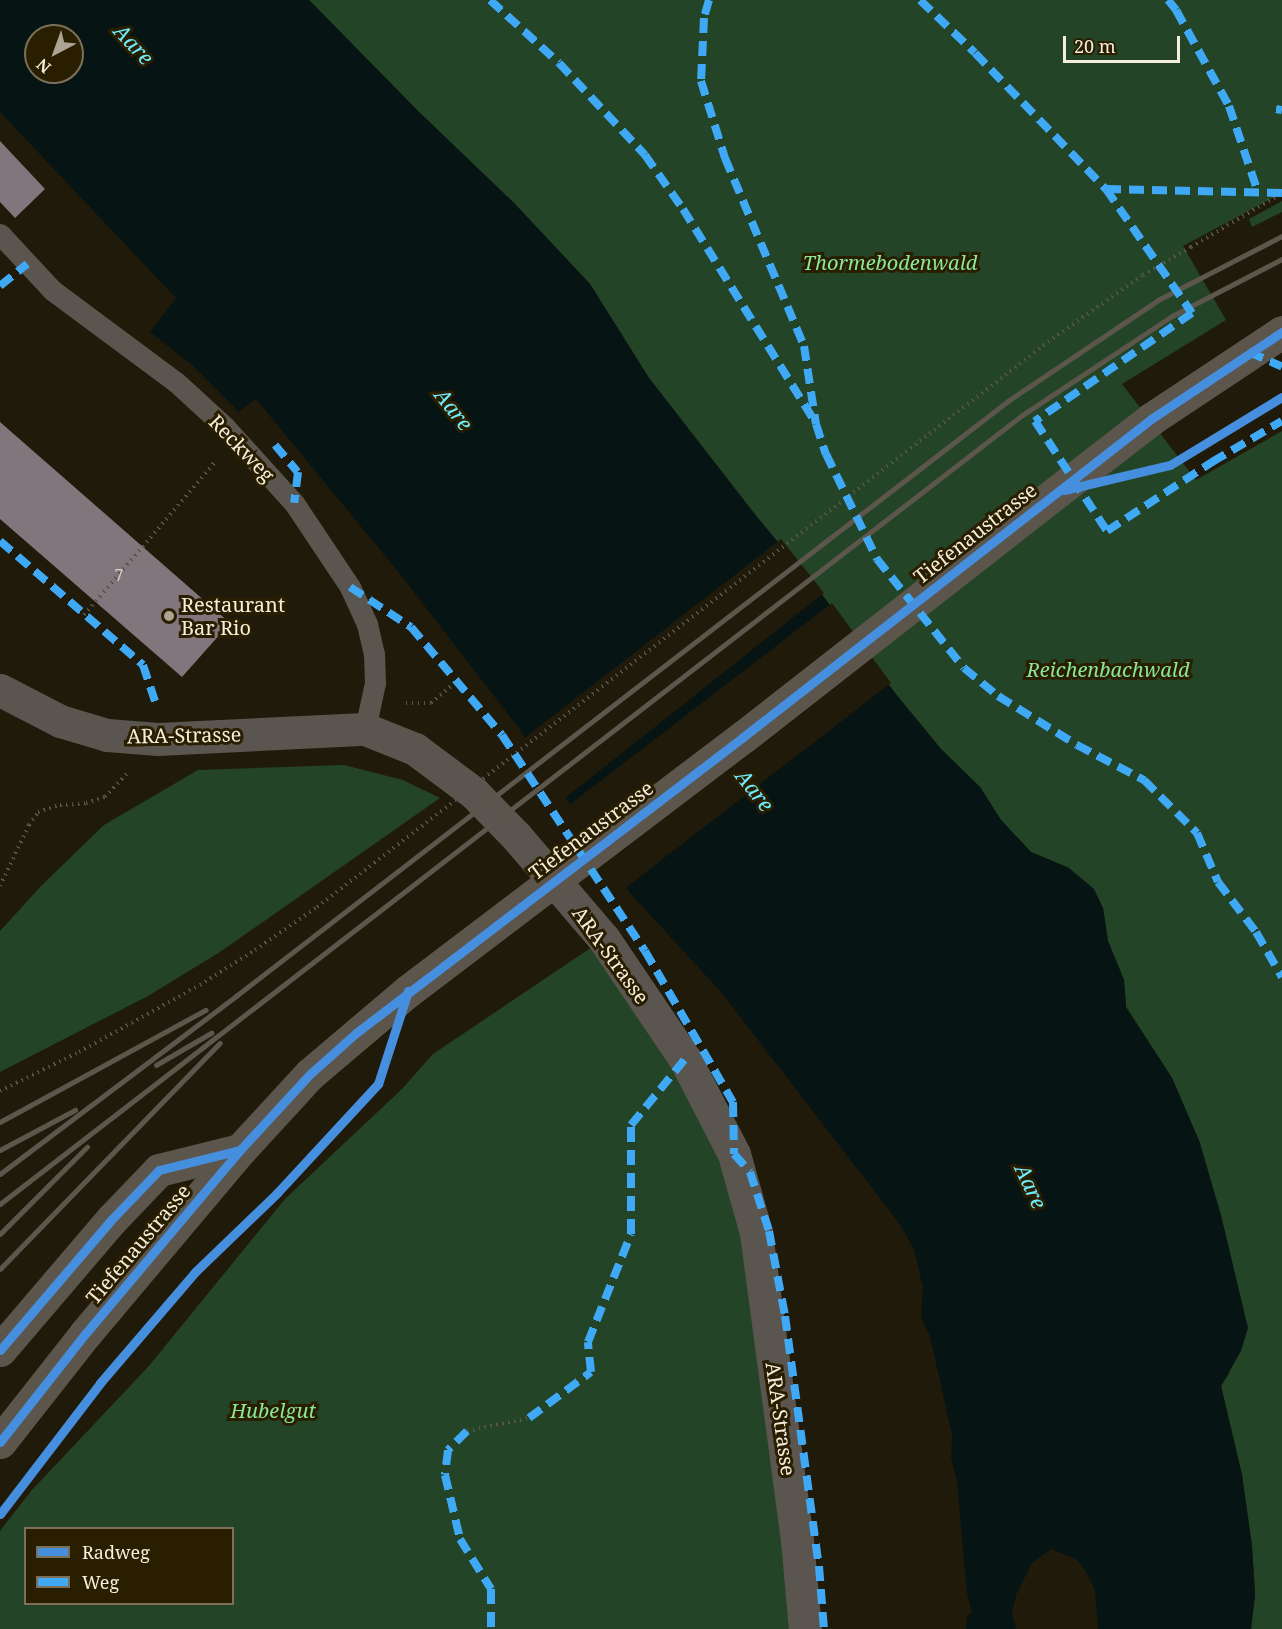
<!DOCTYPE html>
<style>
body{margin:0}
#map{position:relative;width:1282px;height:1629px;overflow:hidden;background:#201a0a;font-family:"Noto Serif",serif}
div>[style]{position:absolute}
.green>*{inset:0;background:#234427}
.water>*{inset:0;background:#071414}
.pier>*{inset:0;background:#201a0a}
.building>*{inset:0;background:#82767c}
.path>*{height:4px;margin-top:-2px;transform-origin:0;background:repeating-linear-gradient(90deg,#58544b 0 1.5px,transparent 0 6px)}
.lane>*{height:21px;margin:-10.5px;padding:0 10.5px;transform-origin:10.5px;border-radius:10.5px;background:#5a554e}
.street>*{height:33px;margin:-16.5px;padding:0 16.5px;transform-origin:16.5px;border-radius:16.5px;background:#5a554e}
.primary>*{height:33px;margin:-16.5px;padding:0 16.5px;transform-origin:16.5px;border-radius:16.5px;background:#5c554b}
.rail>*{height:4.5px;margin:-2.25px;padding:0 2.25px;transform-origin:2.25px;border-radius:2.25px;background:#5c564d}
.path-bridge>*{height:4px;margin-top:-2px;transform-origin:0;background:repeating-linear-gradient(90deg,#58544b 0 1.5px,transparent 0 6px)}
.primary-bridge>*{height:33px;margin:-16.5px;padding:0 16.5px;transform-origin:16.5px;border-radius:16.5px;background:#5c554b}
.quiet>*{height:8px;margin-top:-4px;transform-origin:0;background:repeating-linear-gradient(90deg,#3fa9f5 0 15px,transparent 0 23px)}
.cycleway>*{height:9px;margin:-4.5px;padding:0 4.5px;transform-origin:4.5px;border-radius:4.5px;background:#468fdf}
.dots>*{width:16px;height:16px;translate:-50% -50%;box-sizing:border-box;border:3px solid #2a1e00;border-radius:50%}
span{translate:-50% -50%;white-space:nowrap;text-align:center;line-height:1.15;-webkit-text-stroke:6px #2a1e00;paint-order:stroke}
.number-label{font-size:16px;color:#d9d0c4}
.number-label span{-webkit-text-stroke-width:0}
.park-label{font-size:20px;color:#88e89a;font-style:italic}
.street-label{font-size:20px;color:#f6eedc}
.poi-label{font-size:20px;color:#f6eedc}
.left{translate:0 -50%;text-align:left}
.water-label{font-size:21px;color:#6fedfd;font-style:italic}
.legend{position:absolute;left:24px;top:1527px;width:210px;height:78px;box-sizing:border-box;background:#2a1e00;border:2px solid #7c7158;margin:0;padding:8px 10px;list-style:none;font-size:18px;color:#f6eedc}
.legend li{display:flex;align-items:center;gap:12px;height:30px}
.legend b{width:30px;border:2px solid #7c7158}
.north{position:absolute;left:24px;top:24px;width:60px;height:60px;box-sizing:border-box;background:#2a1e00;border:2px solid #7c7158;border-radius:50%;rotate:221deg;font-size:16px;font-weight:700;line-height:24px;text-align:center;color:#f6eedc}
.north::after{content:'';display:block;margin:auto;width:21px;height:27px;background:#aba492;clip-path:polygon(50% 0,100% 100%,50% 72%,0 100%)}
.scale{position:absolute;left:1063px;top:36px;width:117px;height:27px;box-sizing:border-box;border:3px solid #f6eedc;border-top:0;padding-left:8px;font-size:18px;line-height:21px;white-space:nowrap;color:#f6eedc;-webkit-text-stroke:4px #2a1e00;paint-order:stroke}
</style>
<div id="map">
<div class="green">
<i style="clip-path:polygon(309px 0,1282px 0,1282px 193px,1183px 246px,1226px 320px,1122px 384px,1196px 480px,1282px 431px,1282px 1629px,1251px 1629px,1255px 1595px,1252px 1546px,1242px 1475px,1221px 1386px,1230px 1372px,1200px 1143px,1172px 1078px,1126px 1007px,1124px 980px,1108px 941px,1103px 908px,1069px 868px,1031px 852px,1001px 820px,980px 787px,941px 749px,895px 693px,823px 596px,757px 517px,649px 378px,590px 284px,514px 203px,418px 111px)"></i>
<i style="clip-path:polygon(1282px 201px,1282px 212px,1252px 227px,1249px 219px)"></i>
<i style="clip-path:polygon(344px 765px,403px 780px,440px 798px,220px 952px,148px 996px,0 1072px,0 931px,41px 886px,104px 825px,198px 770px)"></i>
<i style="clip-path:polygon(evenodd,604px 939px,734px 1154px,805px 1629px,0 1629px,0 1531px,31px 1491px,148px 1367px,285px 1199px,402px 1089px,433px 1054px,604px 939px,26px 1528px,232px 1528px,232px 1604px,26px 1604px,26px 1528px)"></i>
</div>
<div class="water">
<i style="clip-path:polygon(evenodd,0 0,309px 0,418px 111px,514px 203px,590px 284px,649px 378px,757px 517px,823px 596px,895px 693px,941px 749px,980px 787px,1001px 820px,1031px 852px,1069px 868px,1094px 889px,1103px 908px,1108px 941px,1124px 980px,1126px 1007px,1172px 1078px,1200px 1143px,1221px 1215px,1248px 1328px,1241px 1351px,1221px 1386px,1242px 1475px,1252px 1546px,1255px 1595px,1251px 1629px,1098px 1629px,1095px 1590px,1085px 1570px,1076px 1559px,1051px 1549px,1032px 1563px,1016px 1595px,1012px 1613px,1016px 1629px,966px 1629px,967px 1617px,972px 1612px,967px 1593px,957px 1482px,951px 1457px,952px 1435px,930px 1336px,921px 1318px,923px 1288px,914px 1249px,899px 1223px,721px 992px,631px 894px,521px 731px,400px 574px,256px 399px,239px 412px,192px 365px,150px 332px,176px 298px,0 112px,0 0,36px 36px,72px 36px,72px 72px,36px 72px,36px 36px)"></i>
</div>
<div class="pier">
<i style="clip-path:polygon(781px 539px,824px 593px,564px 799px,523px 739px)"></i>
<i style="clip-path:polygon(832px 603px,891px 683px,624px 889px,568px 806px)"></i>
</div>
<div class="building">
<i style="clip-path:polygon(0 141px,45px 189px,15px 218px,0 202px)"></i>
<i style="clip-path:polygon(0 422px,230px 623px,182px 677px,0 519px)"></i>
</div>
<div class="path">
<i style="left:1191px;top:247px;width:106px;rotate:-30.7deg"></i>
<i style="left:84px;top:615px;width:203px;rotate:-49.4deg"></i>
<i style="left:406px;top:703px;width:25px"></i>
<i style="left:431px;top:703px;width:34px;rotate:-40deg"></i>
<i style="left:0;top:886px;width:68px;rotate:-64.6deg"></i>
<i style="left:29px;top:825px;width:16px;rotate:-55deg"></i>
<i style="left:38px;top:812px;width:23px;rotate:-18deg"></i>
<i style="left:60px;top:805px;width:26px;rotate:-4deg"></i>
<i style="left:86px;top:803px;width:20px;rotate:-18deg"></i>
<i style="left:105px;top:797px;width:33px;rotate:-47deg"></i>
<i style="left:0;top:1091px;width:88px;rotate:-26.3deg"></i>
<i style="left:79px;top:1052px;width:138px;rotate:-29deg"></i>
<i style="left:467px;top:1431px;width:63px;rotate:-11.8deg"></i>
</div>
<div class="lane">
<i style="left:0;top:234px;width:76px;rotate:47.1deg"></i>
<i style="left:52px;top:290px;width:154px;rotate:36.6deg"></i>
<i style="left:176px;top:382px;width:67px;rotate:42.6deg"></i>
<i style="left:225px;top:427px;width:103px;rotate:47.8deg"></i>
<i style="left:294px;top:503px;width:101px;rotate:56.3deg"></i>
<i style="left:350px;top:587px;width:41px;rotate:65.3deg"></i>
<i style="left:367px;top:624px;width:31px;rotate:77deg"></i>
<i style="left:374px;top:654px;width:29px;rotate:88deg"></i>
<i style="left:375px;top:683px;width:47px;rotate:102.3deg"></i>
</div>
<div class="street">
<i style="left:0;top:690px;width:68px;rotate:27.3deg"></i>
<i style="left:60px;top:721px;width:49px;rotate:16.6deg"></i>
<i style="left:107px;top:735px;width:51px;rotate:4.5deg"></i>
<i style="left:158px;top:739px;width:207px;rotate:-2.8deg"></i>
<i style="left:365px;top:729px;width:54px;rotate:21.8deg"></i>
<i style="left:415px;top:749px;width:74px;rotate:36.7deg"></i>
<i style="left:474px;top:793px;width:60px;rotate:45.7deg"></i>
<i style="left:516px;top:836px;width:135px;rotate:49.5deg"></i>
<i style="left:604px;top:939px;width:145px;rotate:56deg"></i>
<i style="left:685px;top:1059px;width:107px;rotate:62.7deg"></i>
<i style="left:734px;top:1154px;width:82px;rotate:74.4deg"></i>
<i style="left:756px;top:1233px;width:310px;rotate:82.4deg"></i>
<i style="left:797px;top:1540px;width:89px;rotate:84.9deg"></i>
</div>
<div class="primary">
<i style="left:1058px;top:491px;width:118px;rotate:-37.7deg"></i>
<i style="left:1151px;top:419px;width:157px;rotate:-33.6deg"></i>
<i style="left:0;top:1350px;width:172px;rotate:-49.5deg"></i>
<i style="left:112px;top:1219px;width:68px;rotate:-46.2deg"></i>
<i style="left:159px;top:1170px;width:83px;rotate:-13.9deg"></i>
<i style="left:0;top:1442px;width:137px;rotate:-51.8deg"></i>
<i style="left:85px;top:1334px;width:241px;rotate:-49.9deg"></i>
<i style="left:240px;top:1150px;width:103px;rotate:-47.4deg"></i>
<i style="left:310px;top:1074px;width:128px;rotate:-40.3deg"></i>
</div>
<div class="rail">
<i style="left:156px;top:1065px;width:64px;rotate:-30.2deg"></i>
<i style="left:0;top:1122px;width:234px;rotate:-28.6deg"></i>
<i style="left:0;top:1150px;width:85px;rotate:-28.1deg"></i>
<i style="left:0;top:1174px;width:296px;rotate:-37deg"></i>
<i style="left:236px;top:996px;width:975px;rotate:-37.62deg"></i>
<i style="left:1008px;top:401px;width:183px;rotate:-33.9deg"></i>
<i style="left:1160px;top:299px;width:137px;rotate:-27.3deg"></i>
<i style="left:0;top:1204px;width:1290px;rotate:-37.66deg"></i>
<i style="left:1021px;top:416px;width:181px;rotate:-33.5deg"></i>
<i style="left:1172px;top:316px;width:124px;rotate:-27.4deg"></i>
<i style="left:0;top:1234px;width:123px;rotate:-45deg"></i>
<i style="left:0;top:1269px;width:315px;rotate:-45.8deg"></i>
</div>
<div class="path-bridge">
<i style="left:200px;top:985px;width:65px;rotate:-32.5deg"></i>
<i style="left:255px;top:950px;width:75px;rotate:-34.7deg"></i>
<i style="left:317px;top:907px;width:924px;rotate:-37.7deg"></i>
<i style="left:1048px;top:342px;width:116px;rotate:-35.2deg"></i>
<i style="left:1143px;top:275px;width:56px;rotate:-30.3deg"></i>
</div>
<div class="primary-bridge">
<i style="left:408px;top:991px;width:420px;rotate:-37.2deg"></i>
<i style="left:743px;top:737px;width:400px;rotate:-38deg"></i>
</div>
<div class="quiet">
<i style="left:490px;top:0;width:93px;rotate:42.4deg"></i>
<i style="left:559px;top:63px;width:126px;rotate:46.9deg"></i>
<i style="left:645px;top:155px;width:66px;rotate:54.9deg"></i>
<i style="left:683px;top:209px;width:247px;rotate:58.2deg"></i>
<i style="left:709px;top:0;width:19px;rotate:106deg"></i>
<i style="left:704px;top:18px;width:63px;rotate:92.7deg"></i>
<i style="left:701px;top:81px;width:81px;rotate:72.7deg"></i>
<i style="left:725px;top:158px;width:204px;rotate:67.2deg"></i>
<i style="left:804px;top:346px;width:79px;rotate:81.3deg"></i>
<i style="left:816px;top:424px;width:32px;rotate:72deg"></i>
<i style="left:826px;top:454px;width:117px;rotate:64.1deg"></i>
<i style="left:877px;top:559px;width:139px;rotate:51.4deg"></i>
<i style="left:964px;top:668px;width:44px;rotate:39.5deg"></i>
<i style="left:998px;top:696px;width:93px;rotate:31.8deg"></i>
<i style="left:1077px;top:745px;width:76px;rotate:27.6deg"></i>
<i style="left:1144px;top:780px;width:75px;rotate:45deg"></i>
<i style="left:1197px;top:833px;width:53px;rotate:66.8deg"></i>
<i style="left:1218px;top:882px;width:63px;rotate:52.8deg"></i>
<i style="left:1256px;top:932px;width:52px;rotate:60deg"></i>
<i style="left:920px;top:0;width:76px;rotate:43.9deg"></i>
<i style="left:975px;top:53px;width:189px;rotate:46.1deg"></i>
<i style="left:1106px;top:189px;width:151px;rotate:55.3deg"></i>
<i style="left:1192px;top:313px;width:191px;rotate:145.5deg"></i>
<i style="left:1035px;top:421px;width:131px;rotate:56.8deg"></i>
<i style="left:1107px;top:531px;width:126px;rotate:-33.3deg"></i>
<i style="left:1212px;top:462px;width:81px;rotate:-30.4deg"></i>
<i style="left:1168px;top:0;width:13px;rotate:51deg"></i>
<i style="left:1176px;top:10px;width:110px;rotate:61.1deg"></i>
<i style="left:1229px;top:106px;width:91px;rotate:71.4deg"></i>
<i style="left:1276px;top:109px;width:6px;rotate:9deg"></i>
<i style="left:1106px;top:189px;width:176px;rotate:1.3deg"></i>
<i style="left:0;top:286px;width:35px;rotate:-39deg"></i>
<i style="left:1249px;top:352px;width:36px;rotate:24deg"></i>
<i style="left:275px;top:445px;width:35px;rotate:50deg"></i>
<i style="left:298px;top:472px;width:31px;rotate:97deg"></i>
<i style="left:0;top:541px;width:189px;rotate:40.9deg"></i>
<i style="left:143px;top:665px;width:41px;rotate:71.6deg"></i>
<i style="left:350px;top:587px;width:73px;rotate:33.3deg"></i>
<i style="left:411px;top:627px;width:141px;rotate:49.9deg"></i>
<i style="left:502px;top:735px;width:259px;rotate:56.5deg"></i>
<i style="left:645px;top:951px;width:175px;rotate:59.8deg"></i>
<i style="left:733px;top:1102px;width:52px;rotate:88.9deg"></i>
<i style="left:734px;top:1154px;width:24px;rotate:48deg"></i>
<i style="left:750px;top:1172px;width:62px;rotate:72.1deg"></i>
<i style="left:769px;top:1231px;width:86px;rotate:79.3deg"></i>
<i style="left:785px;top:1316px;width:252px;rotate:82.3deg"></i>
<i style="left:819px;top:1566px;width:63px;rotate:85.5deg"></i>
<i style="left:529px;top:1418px;width:77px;rotate:-36.6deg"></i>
<i style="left:591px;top:1372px;width:30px;rotate:-96deg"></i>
<i style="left:588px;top:1342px;width:116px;rotate:-68.3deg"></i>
<i style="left:631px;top:1234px;width:109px;rotate:-90deg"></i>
<i style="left:631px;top:1125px;width:85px;rotate:-50.7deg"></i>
<i style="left:467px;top:1431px;width:27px;rotate:135deg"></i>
<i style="left:448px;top:1450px;width:25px;rotate:97deg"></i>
<i style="left:445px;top:1475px;width:66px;rotate:76.8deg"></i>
<i style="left:460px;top:1539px;width:59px;rotate:58.2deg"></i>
<i style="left:491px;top:1589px;width:40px;rotate:90deg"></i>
</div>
<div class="cycleway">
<i style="left:1064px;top:490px;width:109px;rotate:-13.3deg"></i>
<i style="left:1170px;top:465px;width:131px;rotate:-31.3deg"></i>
<i style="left:0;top:1350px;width:172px;rotate:-49.5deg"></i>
<i style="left:112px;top:1219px;width:68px;rotate:-46.2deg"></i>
<i style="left:159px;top:1170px;width:83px;rotate:-13.9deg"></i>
<i style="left:0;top:1442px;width:137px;rotate:-51.8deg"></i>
<i style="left:85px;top:1334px;width:241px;rotate:-49.9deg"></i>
<i style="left:240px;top:1150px;width:103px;rotate:-47.4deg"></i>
<i style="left:310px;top:1074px;width:62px;rotate:-41.7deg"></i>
<i style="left:356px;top:1033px;width:487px;rotate:-37.4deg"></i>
<i style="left:743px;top:737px;width:517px;rotate:-37.93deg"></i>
<i style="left:1151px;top:419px;width:157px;rotate:-33.6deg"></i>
<i style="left:0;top:1514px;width:165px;rotate:-52.6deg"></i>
<i style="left:100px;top:1383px;width:146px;rotate:-49.4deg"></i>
<i style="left:195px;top:1272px;width:114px;rotate:-43.9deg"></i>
<i style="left:277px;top:1193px;width:149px;rotate:-47.2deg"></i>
<i style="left:378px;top:1084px;width:98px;rotate:-72.1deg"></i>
</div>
<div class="dots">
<i style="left:169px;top:616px;background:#aba492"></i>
</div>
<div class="number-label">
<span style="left:119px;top:575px">7</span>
</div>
<div class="park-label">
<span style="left:890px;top:262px">Thormebodenwald</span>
<span style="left:1108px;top:669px">Reichenbachwald</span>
<span style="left:273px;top:1410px">Hubelgut</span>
</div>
<div class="street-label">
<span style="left:242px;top:448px;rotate:46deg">Reckweg</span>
<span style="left:975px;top:533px;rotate:-38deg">Tiefenaustrasse</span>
<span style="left:184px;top:735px;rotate:-1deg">ARA-Strasse</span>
<span style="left:591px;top:830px;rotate:-37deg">Tiefenaustrasse</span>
<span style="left:611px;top:955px;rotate:54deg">ARA-Strasse</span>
<span style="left:138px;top:1244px;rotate:-50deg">Tiefenaustrasse</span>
<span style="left:781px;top:1419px;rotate:82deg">ARA-Strasse</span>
</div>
<div class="poi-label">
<span class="left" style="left:181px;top:616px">Restaurant<br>Bar Rio</span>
</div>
<div class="water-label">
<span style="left:134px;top:44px;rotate:47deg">Aare</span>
<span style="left:454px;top:409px;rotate:52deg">Aare</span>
<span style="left:755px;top:790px;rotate:52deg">Aare</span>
<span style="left:1031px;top:1186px;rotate:65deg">Aare</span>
</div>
<ul class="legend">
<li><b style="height:8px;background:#468fdf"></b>Radweg</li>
<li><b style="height:8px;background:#3fa9f5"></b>Weg</li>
</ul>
<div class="north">N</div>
<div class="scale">20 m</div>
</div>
